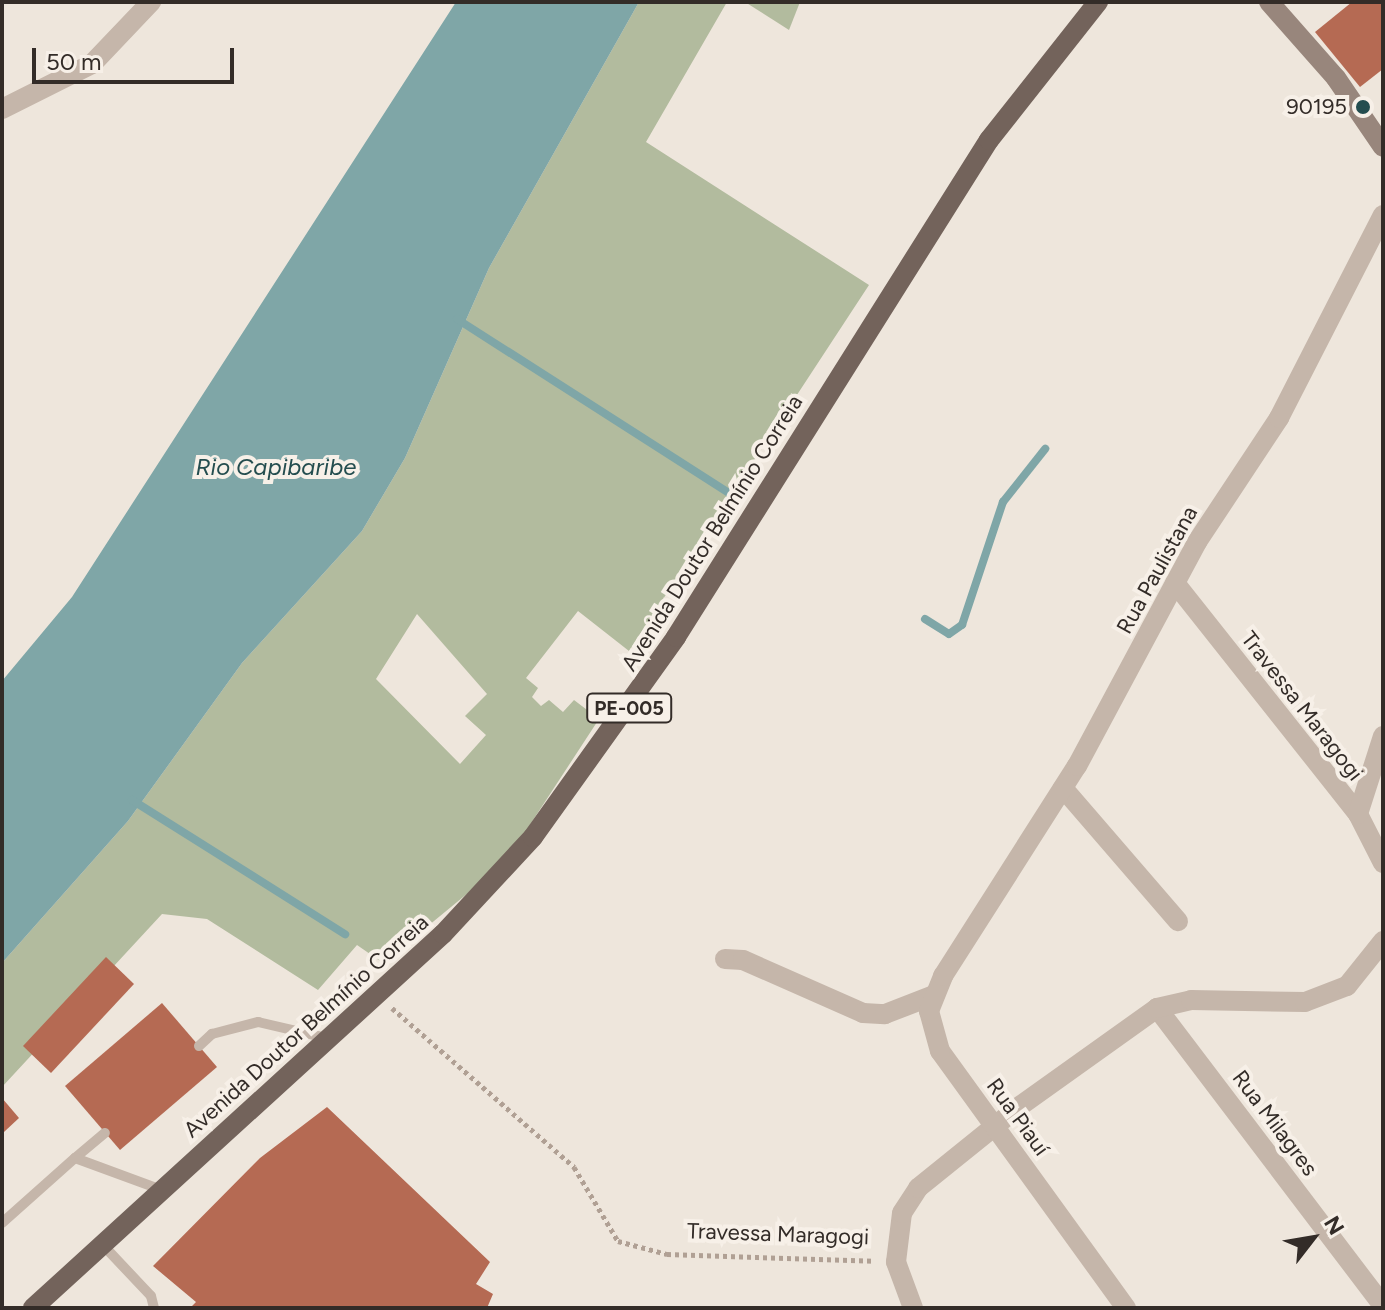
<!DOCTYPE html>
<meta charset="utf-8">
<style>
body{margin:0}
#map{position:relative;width:1385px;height:1310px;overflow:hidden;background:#eee6dc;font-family:Figtree,sans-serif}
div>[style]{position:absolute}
.green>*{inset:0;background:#b2bb9e}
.water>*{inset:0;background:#7fa6a7}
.stream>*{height:8px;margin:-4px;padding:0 4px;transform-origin:4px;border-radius:4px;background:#7fa6a7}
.building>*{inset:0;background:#b56a53}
.path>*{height:5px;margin-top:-2.5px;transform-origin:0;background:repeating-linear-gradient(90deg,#b0a094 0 4px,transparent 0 8px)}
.lane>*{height:10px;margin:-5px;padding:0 5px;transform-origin:5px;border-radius:5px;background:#c5b6aa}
.street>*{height:20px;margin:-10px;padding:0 10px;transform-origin:10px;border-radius:10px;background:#c5b6aa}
.secondary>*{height:20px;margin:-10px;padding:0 10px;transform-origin:10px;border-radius:10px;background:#98867c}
.primary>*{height:20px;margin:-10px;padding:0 10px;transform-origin:10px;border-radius:10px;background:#73635b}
.dots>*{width:22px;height:22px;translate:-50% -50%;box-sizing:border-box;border:4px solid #f7f0e8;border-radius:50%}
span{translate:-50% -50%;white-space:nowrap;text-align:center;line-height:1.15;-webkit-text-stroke:8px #f7f0e8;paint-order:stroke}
.shield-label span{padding:2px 6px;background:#f7f0e8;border:2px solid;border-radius:6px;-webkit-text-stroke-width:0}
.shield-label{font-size:20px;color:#332c28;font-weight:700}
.poi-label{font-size:22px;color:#332c28}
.right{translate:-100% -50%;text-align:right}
.street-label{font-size:22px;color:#332c28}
.water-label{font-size:24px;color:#244d4f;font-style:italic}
.frame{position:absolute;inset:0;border:4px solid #332c28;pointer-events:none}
.north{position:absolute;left:1273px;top:1198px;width:80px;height:80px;-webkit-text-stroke:6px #f7f0e8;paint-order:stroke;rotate:59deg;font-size:22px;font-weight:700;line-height:32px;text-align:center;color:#332c28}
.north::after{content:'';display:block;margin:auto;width:28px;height:36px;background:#332c28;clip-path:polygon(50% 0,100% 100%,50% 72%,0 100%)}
.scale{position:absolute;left:32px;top:48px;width:202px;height:36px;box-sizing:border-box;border:4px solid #332c28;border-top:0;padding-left:10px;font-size:24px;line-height:28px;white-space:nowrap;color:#332c28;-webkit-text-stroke:6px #f7f0e8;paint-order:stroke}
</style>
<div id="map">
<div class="green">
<i style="clip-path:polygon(evenodd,639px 2px,727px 2px,646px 142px,869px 285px,629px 651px,578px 611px,526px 678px,538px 688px,532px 697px,541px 706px,549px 700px,563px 712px,574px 700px,599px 719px,520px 840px,468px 893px,383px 963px,357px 945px,318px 990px,207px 919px,162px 914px,2px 1087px,2px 963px,128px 821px,242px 663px,362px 531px,405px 458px,489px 268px,639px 2px,417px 614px,487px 694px,465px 716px,486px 735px,460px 764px,376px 679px,417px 614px)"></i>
<i style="clip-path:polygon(745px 2px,800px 2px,789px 30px)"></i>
</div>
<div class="water">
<i style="clip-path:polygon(456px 2px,639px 2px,489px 268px,405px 458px,362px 531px,242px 663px,128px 821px,2px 963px,2px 681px,72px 597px)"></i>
</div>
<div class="stream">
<i style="left:457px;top:319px;width:323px;rotate:32.6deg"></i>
<i style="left:925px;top:619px;width:28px;rotate:32deg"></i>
<i style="left:949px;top:634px;width:16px;rotate:-35deg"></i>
<i style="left:962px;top:625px;width:130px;rotate:-71.6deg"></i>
<i style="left:1003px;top:502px;width:68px;rotate:-51.6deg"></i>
<i style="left:132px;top:800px;width:252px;rotate:32.2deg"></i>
</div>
<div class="building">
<i style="clip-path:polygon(1352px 2px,1383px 2px,1383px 69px,1360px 87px,1315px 32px)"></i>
<i style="clip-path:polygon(106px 957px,134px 984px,51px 1073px,23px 1046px)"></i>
<i style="clip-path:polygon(162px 1003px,217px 1067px,120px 1150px,65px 1086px)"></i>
<i style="clip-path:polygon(2px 1098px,19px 1118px,4px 1132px,2px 1130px)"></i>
<i style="clip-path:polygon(327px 1107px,490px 1262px,476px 1284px,493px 1294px,487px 1308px,190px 1308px,196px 1302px,153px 1266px,260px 1158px)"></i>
</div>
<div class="path">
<i style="left:392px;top:1008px;width:242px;rotate:41.1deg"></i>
<i style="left:574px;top:1167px;width:86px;rotate:59.3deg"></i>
<i style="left:618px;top:1241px;width:51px;rotate:14.9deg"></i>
<i style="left:667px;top:1254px;width:207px;rotate:1.9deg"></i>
</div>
<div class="lane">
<i style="left:199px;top:1046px;width:18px;rotate:-43deg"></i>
<i style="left:212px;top:1034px;width:48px;rotate:-14.6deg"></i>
<i style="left:258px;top:1022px;width:71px;rotate:13.1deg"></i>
<i style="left:75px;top:1158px;width:39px;rotate:-40deg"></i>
<i style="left:2px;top:1223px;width:98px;rotate:-41.7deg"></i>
<i style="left:75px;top:1158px;width:93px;rotate:20.2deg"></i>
<i style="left:102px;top:1244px;width:71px;rotate:46.7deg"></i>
<i style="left:151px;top:1296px;width:12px;rotate:76deg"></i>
</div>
<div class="street">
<i style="left:2px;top:109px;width:101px;rotate:-26.6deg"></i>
<i style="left:92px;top:64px;width:86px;rotate:-46.4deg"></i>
<i style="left:1175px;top:583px;width:295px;rotate:51.6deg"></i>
<i style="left:1358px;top:814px;width:55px;rotate:63deg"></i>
<i style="left:1063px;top:788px;width:176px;rotate:49.2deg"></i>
<i style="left:1358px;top:814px;width:82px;rotate:-72.2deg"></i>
<i style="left:725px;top:959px;width:18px;rotate:3deg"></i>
<i style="left:743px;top:960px;width:131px;rotate:23.8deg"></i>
<i style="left:863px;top:1013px;width:22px;rotate:3deg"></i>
<i style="left:885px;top:1014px;width:53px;rotate:-21.2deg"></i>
<i style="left:1157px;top:1008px;width:374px;rotate:52.8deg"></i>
<i style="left:913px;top:1308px;width:49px;rotate:-110.3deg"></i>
<i style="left:896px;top:1262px;width:49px;rotate:-83deg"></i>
<i style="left:902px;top:1213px;width:30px;rotate:-57deg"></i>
<i style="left:918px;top:1188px;width:127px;rotate:-38.9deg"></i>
<i style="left:1017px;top:1108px;width:172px;rotate:-35.5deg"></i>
<i style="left:1157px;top:1008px;width:35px;rotate:-13deg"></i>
<i style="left:1191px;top:1000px;width:114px;rotate:1deg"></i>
<i style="left:1305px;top:1002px;width:45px;rotate:-20.9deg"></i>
<i style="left:1347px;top:986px;width:58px;rotate:-51.3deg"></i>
<i style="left:1126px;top:1308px;width:317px;rotate:-125.9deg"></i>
<i style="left:940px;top:1051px;width:41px;rotate:-105.4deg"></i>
<i style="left:929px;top:1011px;width:38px;rotate:-68deg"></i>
<i style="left:943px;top:976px;width:249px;rotate:-57.5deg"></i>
<i style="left:1077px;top:766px;width:254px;rotate:-61.8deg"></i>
<i style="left:1197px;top:542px;width:149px;rotate:-56.5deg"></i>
<i style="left:1279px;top:418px;width:228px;rotate:-62.9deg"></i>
</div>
<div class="secondary">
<i style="left:1269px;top:2px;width:101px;rotate:48.6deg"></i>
<i style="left:1336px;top:78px;width:83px;rotate:55.7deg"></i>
</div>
<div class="primary">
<i style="left:33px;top:1308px;width:555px;rotate:-42.37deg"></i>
<i style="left:443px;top:934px;width:132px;rotate:-47.1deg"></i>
<i style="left:533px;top:837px;width:246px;rotate:-54.4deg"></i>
<i style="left:676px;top:637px;width:587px;rotate:-57.8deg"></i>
<i style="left:989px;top:140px;width:176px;rotate:-51.7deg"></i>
</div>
<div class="dots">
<i style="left:1363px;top:107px;background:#244d4f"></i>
</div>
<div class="shield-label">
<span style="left:629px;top:708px">PE-005</span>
</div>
<div class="poi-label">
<span class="right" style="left:1347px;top:107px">90195</span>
</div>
<div class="street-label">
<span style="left:712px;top:533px;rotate:-58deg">Avenida Doutor Belmínio Correia</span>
<span style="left:1157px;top:570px;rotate:-61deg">Rua Paulistana</span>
<span style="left:1302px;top:706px;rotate:52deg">Travessa Maragogi</span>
<span style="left:306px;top:1026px;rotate:-42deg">Avenida Doutor Belmínio Correia</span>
<span style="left:1018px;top:1117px;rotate:54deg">Rua Piauí</span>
<span style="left:1275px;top:1123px;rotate:53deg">Rua Milagres</span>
<span style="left:778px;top:1234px;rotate:2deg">Travessa Maragogi</span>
</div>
<div class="water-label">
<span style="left:276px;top:467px">Rio Capibaribe</span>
</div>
<div class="frame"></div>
<div class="north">N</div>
<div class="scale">50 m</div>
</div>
